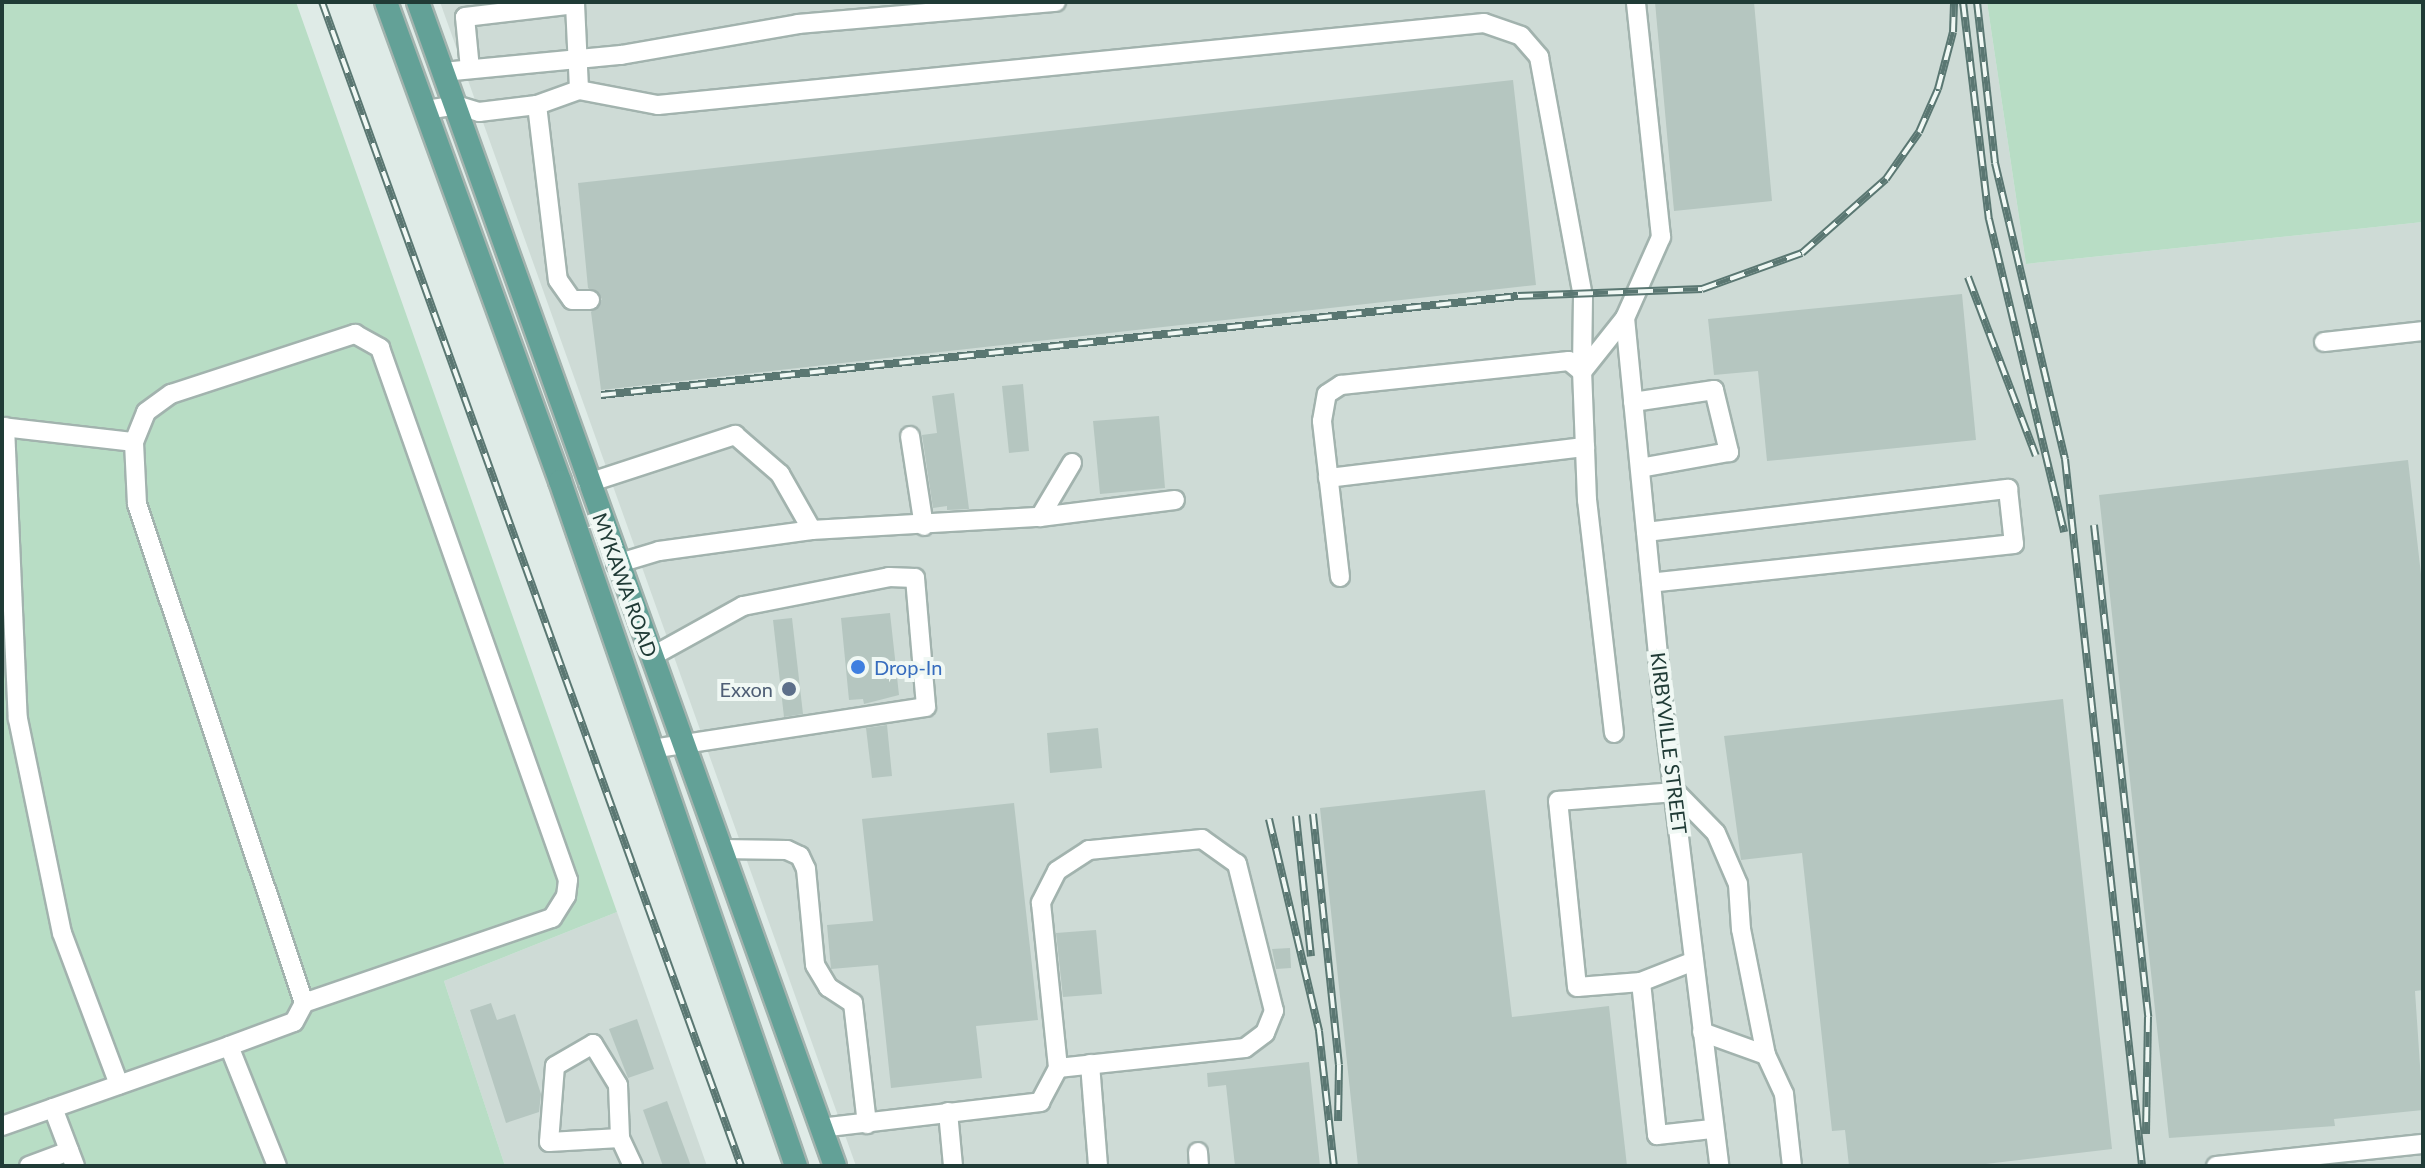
<!DOCTYPE html>
<style>
body{margin:0}
#map{position:relative;width:2425px;height:1168px;overflow:hidden;background:#dfebe7;font-family:Lato,sans-serif}
div>[style]{position:absolute}
.built>*{inset:0;background:#cedbd6}
.green>*{inset:0;background:#b8ddc5}
.building>*{inset:0;background:#b5c6c0}
.roads{filter:drop-shadow(2px 0 #a2b3ae) drop-shadow(-2px 0 #a2b3ae) drop-shadow(0 2px #a2b3ae) drop-shadow(0 -2px #a2b3ae)}
.minor>*{height:18px;margin:-9px;padding:0 9px;transform-origin:9px;border-radius:9px;background:#fff}
.major>*{height:22px;margin:-11px;padding:0 11px;transform-origin:11px;border-radius:11px;background:#63a197}
.rail>*{height:8px;margin-top:-4px;transform-origin:0;background:repeating-linear-gradient(90deg,#f0f8f4 0 15px,#5a7772 0 30px);box-sizing:border-box;border-block:2px solid #5a7772}
.dots>*{width:22px;height:22px;translate:-50% -50%;box-sizing:border-box;border:4px solid #f0f8f4;border-radius:50%}
span{translate:-50% -50%;white-space:nowrap;text-align:center;line-height:1.15;-webkit-text-stroke:8px #f0f8f4;paint-order:stroke}
.street-label{font-size:20px;color:#203b36}
.shop-label{font-size:20px;color:#366cbe}
.left{translate:0 -50%;text-align:left}
.service-label{font-size:20px;color:#4e5e75}
.right{translate:-100% -50%;text-align:right}
.frame{position:absolute;inset:0;border:4px solid #203b36;pointer-events:none}
</style>
<div id="map">
<div class="built">
<i style="clip-path:polygon(440px 2px,1987px 2px,2026px 264px,2423px 222px,2423px 1166px,856px 1166px)"></i>
<i style="clip-path:polygon(617px 912px,707px 1166px,505px 1166px,444px 981px)"></i>
</div>
<div class="green">
<i style="clip-path:polygon(2px 2px,296px 2px,617px 912px,444px 981px,505px 1166px,2px 1166px)"></i>
<i style="clip-path:polygon(1987px 2px,2423px 2px,2423px 222px,2026px 264px)"></i>
</div>
<div class="building">
<i style="clip-path:polygon(1655px 2px,1754px 2px,1772px 201px,1674px 211px)"></i>
<i style="clip-path:polygon(1513px 80px,1536px 285px,601px 390px,591px 312px,602px 299px,588px 288px,578px 183px)"></i>
<i style="clip-path:polygon(1962px 294px,1976px 440px,1767px 461px,1758px 371px,1714px 375px,1708px 319px)"></i>
<i style="clip-path:polygon(1023px 384px,1029px 451px,1009px 453px,1002px 386px)"></i>
<i style="clip-path:polygon(954px 393px,969px 509px,947px 510px,947px 506px,933px 508px,922px 435px,937px 433px,932px 396px)"></i>
<i style="clip-path:polygon(1159px 416px,1165px 488px,1100px 494px,1093px 421px)"></i>
<i style="clip-path:polygon(2408px 460px,2423px 592px,2423px 990px,2415px 991px,2423px 1110px,2334px 1119px,2335px 1126px,2169px 1138px,2099px 495px)"></i>
<i style="clip-path:polygon(890px 613px,899px 695px,864px 704px,863px 699px,849px 700px,841px 618px)"></i>
<i style="clip-path:polygon(792px 618px,803px 714px,784px 717px,773px 620px)"></i>
<i style="clip-path:polygon(2063px 699px,2112px 1149px,1969px 1166px,1849px 1166px,1845px 1130px,1832px 1131px,1802px 853px,1741px 860px,1724px 736px)"></i>
<i style="clip-path:polygon(887px 725px,892px 776px,872px 778px,866px 728px)"></i>
<i style="clip-path:polygon(1098px 728px,1102px 768px,1050px 773px,1047px 733px)"></i>
<i style="clip-path:polygon(1485px 790px,1512px 1017px,1609px 1006px,1627px 1166px,1358px 1166px,1320px 808px)"></i>
<i style="clip-path:polygon(1014px 803px,1038px 1020px,976px 1026px,982px 1078px,891px 1088px,878px 965px,831px 969px,827px 925px,873px 921px,862px 819px)"></i>
<i style="clip-path:polygon(1096px 930px,1102px 994px,1063px 997px,1056px 933px)"></i>
<i style="clip-path:polygon(1290px 948px,1291px 968px,1276px 969px,1272px 949px)"></i>
<i style="clip-path:polygon(491px 1003px,497px 1020px,515px 1014px,541px 1094px,539px 1112px,506px 1123px,470px 1010px)"></i>
<i style="clip-path:polygon(637px 1019px,654px 1069px,628px 1078px,609px 1029px)"></i>
<i style="clip-path:polygon(1309px 1062px,1320px 1166px,1235px 1166px,1226px 1085px,1208px 1087px,1207px 1073px)"></i>
<i style="clip-path:polygon(667px 1101px,691px 1166px,663px 1166px,643px 1110px)"></i>
</div>
<div class="roads">
<div class="minor">
<i style="left:470px;top:69px;width:52px;rotate:-95.5deg"></i>
<i style="left:465px;top:17px;width:111px;rotate:-6.7deg"></i>
<i style="left:575px;top:4px;width:86px;rotate:87.3deg"></i>
<i style="left:443px;top:72px;width:179px;rotate:-5.5deg"></i>
<i style="left:621px;top:55px;width:180px;rotate:-9.9deg"></i>
<i style="left:798px;top:24px;width:259px;rotate:-4.9deg"></i>
<i style="left:537px;top:105px;width:176px;rotate:83.2deg"></i>
<i style="left:558px;top:280px;width:24px;rotate:55deg"></i>
<i style="left:572px;top:300px;width:18px"></i>
<i style="left:426px;top:110px;width:30px;rotate:-9deg"></i>
<i style="left:456px;top:105px;width:24px;rotate:17deg"></i>
<i style="left:479px;top:112px;width:58px;rotate:-6.9deg"></i>
<i style="left:537px;top:105px;width:45px;rotate:-19.7deg"></i>
<i style="left:579px;top:90px;width:80px;rotate:10.8deg"></i>
<i style="left:658px;top:105px;width:830px;rotate:-5.67deg"></i>
<i style="left:1484px;top:23px;width:39px;rotate:19deg"></i>
<i style="left:1521px;top:36px;width:28px;rotate:49deg"></i>
<i style="left:1539px;top:57px;width:244px;rotate:79.6deg"></i>
<i style="left:1583px;top:297px;width:75px;rotate:90.8deg"></i>
<i style="left:1625px;top:318px;width:399px;rotate:84.4deg"></i>
<i style="left:1664px;top:715px;width:454px;rotate:83deg"></i>
<i style="left:2324px;top:342px;width:100px;rotate:-6.3deg"></i>
<i style="left:1633px;top:402px;width:82px;rotate:-8.4deg"></i>
<i style="left:1714px;top:390px;width:64px;rotate:76.4deg"></i>
<i style="left:1729px;top:452px;width:90px;rotate:169.8deg"></i>
<i style="left:2px;top:427px;width:133px;rotate:6.5deg"></i>
<i style="left:5px;top:427px;width:292px;rotate:87.5deg"></i>
<i style="left:18px;top:719px;width:218px;rotate:78.4deg"></i>
<i style="left:62px;top:933px;width:162px;rotate:69.4deg"></i>
<i style="left:910px;top:436px;width:91px;rotate:81.2deg"></i>
<i style="left:1072px;top:463px;width:63px;rotate:120.7deg"></i>
<i style="left:1040px;top:517px;width:136px;rotate:-7.2deg"></i>
<i style="left:1328px;top:478px;width:259px;rotate:-6.9deg"></i>
<i style="left:588px;top:483px;width:155px;rotate:-18.1deg"></i>
<i style="left:735px;top:435px;width:60px;rotate:40.9deg"></i>
<i style="left:780px;top:474px;width:64px;rotate:60.3deg"></i>
<i style="left:1646px;top:532px;width:365px;rotate:-6.8deg"></i>
<i style="left:2008px;top:489px;width:55px;rotate:83.8deg"></i>
<i style="left:2014px;top:544px;width:365px;rotate:173.9deg"></i>
<i style="left:616px;top:564px;width:45px;rotate:-16.8deg"></i>
<i style="left:659px;top:551px;width:154px;rotate:-7.8deg"></i>
<i style="left:812px;top:530px;width:228px;rotate:-3.3deg"></i>
<i style="left:1340px;top:577px;width:157px;rotate:-96.6deg"></i>
<i style="left:1322px;top:421px;width:27px;rotate:-80deg"></i>
<i style="left:1327px;top:394px;width:17px;rotate:-33deg"></i>
<i style="left:1341px;top:385px;width:229px;rotate:-6deg"></i>
<i style="left:1569px;top:361px;width:17px;rotate:40deg"></i>
<i style="left:651px;top:657px;width:105px;rotate:-29deg"></i>
<i style="left:743px;top:606px;width:149px;rotate:-11.2deg"></i>
<i style="left:889px;top:577px;width:26px;rotate:2deg"></i>
<i style="left:915px;top:578px;width:129px;rotate:85.1deg"></i>
<i style="left:926px;top:707px;width:276px;rotate:171.3deg"></i>
<i style="left:1614px;top:733px;width:235px;rotate:-96.6deg"></i>
<i style="left:1587px;top:500px;width:128px;rotate:-92.2deg"></i>
<i style="left:1582px;top:372px;width:69px;rotate:-51.5deg"></i>
<i style="left:1625px;top:318px;width:89px;rotate:-66deg"></i>
<i style="left:1661px;top:237px;width:236px;rotate:-96.1deg"></i>
<i style="left:721px;top:849px;width:66px;rotate:0.9deg"></i>
<i style="left:787px;top:850px;width:14px;rotate:25deg"></i>
<i style="left:800px;top:856px;width:14px;rotate:65deg"></i>
<i style="left:806px;top:869px;width:96px;rotate:84.6deg"></i>
<i style="left:815px;top:965px;width:26px;rotate:59deg"></i>
<i style="left:828px;top:987px;width:30px;rotate:33deg"></i>
<i style="left:853px;top:1003px;width:122px;rotate:83.4deg"></i>
<i style="left:1694px;top:961px;width:57px;rotate:158.4deg"></i>
<i style="left:1641px;top:982px;width:64px;rotate:175.5deg"></i>
<i style="left:1577px;top:987px;width:187px;rotate:-95.8deg"></i>
<i style="left:1558px;top:801px;width:118px;rotate:-4.4deg"></i>
<i style="left:1676px;top:792px;width:57px;rotate:45.7deg"></i>
<i style="left:1716px;top:833px;width:56px;rotate:66.7deg"></i>
<i style="left:1738px;top:884px;width:45px;rotate:86.2deg"></i>
<i style="left:1741px;top:929px;width:128px;rotate:78.8deg"></i>
<i style="left:1641px;top:982px;width:154px;rotate:84deg"></i>
<i style="left:1657px;top:1135px;width:55px;rotate:-6.2deg"></i>
<i style="left:1702px;top:1032px;width:68px;rotate:19.8deg"></i>
<i style="left:1766px;top:1055px;width:43px;rotate:65.2deg"></i>
<i style="left:1784px;top:1094px;width:72px;rotate:83.7deg"></i>
<i style="left:593px;top:1044px;width:48px;rotate:58.6deg"></i>
<i style="left:618px;top:1085px;width:53px;rotate:87.8deg"></i>
<i style="left:620px;top:1138px;width:71px;rotate:176.8deg"></i>
<i style="left:549px;top:1142px;width:76px;rotate:-85.5deg"></i>
<i style="left:555px;top:1066px;width:44px;rotate:-30.1deg"></i>
<i style="left:1090px;top:1064px;width:102px;rotate:85.5deg"></i>
<i style="left:53px;top:1108px;width:62px;rotate:69.2deg"></i>
<i style="left:948px;top:1112px;width:54px;rotate:84.7deg"></i>
<i style="left:2px;top:1126px;width:241px;rotate:-19.4deg"></i>
<i style="left:820px;top:1128px;width:222px;rotate:-6.7deg"></i>
<i style="left:1040px;top:1102px;width:38px;rotate:-62deg"></i>
<i style="left:1058px;top:1068px;width:188px;rotate:-6.1deg"></i>
<i style="left:1245px;top:1048px;width:25px;rotate:-37deg"></i>
<i style="left:1265px;top:1033px;width:24px;rotate:-68deg"></i>
<i style="left:1274px;top:1011px;width:152px;rotate:-104.1deg"></i>
<i style="left:1237px;top:864px;width:43px;rotate:-144.5deg"></i>
<i style="left:1202px;top:839px;width:114px;rotate:174.4deg"></i>
<i style="left:1089px;top:850px;width:38px;rotate:147deg"></i>
<i style="left:1057px;top:871px;width:36px;rotate:117deg"></i>
<i style="left:1041px;top:903px;width:166px;rotate:84.1deg"></i>
<i style="left:620px;top:1138px;width:31px;rotate:65deg"></i>
<i style="left:1198px;top:1152px;width:14px;rotate:86deg"></i>
<i style="left:29px;top:1166px;width:43px;rotate:-20.6deg"></i>
<i style="left:277px;top:1166px;width:129px;rotate:-111.8deg"></i>
<i style="left:229px;top:1046px;width:69px;rotate:-20.3deg"></i>
<i style="left:294px;top:1022px;width:21px;rotate:-62deg"></i>
<i style="left:304px;top:1003px;width:526px;rotate:-108.5deg"></i>
<i style="left:137px;top:504px;width:62px;rotate:-92.8deg"></i>
<i style="left:134px;top:442px;width:32px;rotate:-68deg"></i>
<i style="left:146px;top:412px;width:31px;rotate:-36deg"></i>
<i style="left:171px;top:394px;width:194px;rotate:-18.1deg"></i>
<i style="left:355px;top:334px;width:29px;rotate:29deg"></i>
<i style="left:380px;top:348px;width:564px;rotate:70.54deg"></i>
<i style="left:568px;top:880px;width:16px;rotate:97deg"></i>
<i style="left:566px;top:896px;width:26px;rotate:122deg"></i>
<i style="left:552px;top:918px;width:262px;rotate:161.1deg"></i>
<i style="left:2216px;top:1166px;width:208px;rotate:-6.1deg"></i>
</div>
<div class="major">
<i style="left:386px;top:2px;width:510px;rotate:70.04deg"></i>
<i style="left:560px;top:481px;width:725px;rotate:70.99deg"></i>
<i style="left:418px;top:2px;width:1236px;rotate:70.29deg"></i>
</div>
</div>
<div class="rail">
<i style="left:322px;top:2px;width:1237px;rotate:70.2deg"></i>
<i style="left:1963px;top:2px;width:219px;rotate:83.2deg"></i>
<i style="left:1989px;top:219px;width:322px;rotate:76.5deg"></i>
<i style="left:1977px;top:2px;width:162px;rotate:83.6deg"></i>
<i style="left:1995px;top:163px;width:304px;rotate:76.7deg"></i>
<i style="left:2065px;top:459px;width:711px;rotate:83.78deg"></i>
<i style="left:1968px;top:277px;width:191px;rotate:69.2deg"></i>
<i style="left:601px;top:395px;width:922px;rotate:-6.16deg"></i>
<i style="left:1518px;top:296px;width:184px;rotate:-2.2deg"></i>
<i style="left:1702px;top:289px;width:106px;rotate:-19.8deg"></i>
<i style="left:1802px;top:253px;width:112px;rotate:-41.4deg"></i>
<i style="left:1886px;top:179px;width:57px;rotate:-54.9deg"></i>
<i style="left:1919px;top:132px;width:47px;rotate:-66.2deg"></i>
<i style="left:1938px;top:89px;width:59px;rotate:-75.3deg"></i>
<i style="left:1953px;top:32px;width:30px;rotate:-88deg"></i>
<i style="left:2094px;top:525px;width:495px;rotate:83.7deg"></i>
<i style="left:2148px;top:1017px;width:117px;rotate:91deg"></i>
<i style="left:1313px;top:814px;width:252px;rotate:84.1deg"></i>
<i style="left:1339px;top:1065px;width:56px;rotate:91deg"></i>
<i style="left:1296px;top:816px;width:141px;rotate:83.9deg"></i>
<i style="left:1269px;top:819px;width:218px;rotate:76.7deg"></i>
<i style="left:1319px;top:1031px;width:136px;rotate:83.7deg"></i>
</div>
<div class="dots">
<i style="left:858px;top:667px;background:#3f7fe0"></i>
<i style="left:789px;top:689px;background:#5c6f8a"></i>
</div>
<div class="street-label">
<span style="left:625px;top:585px;rotate:70deg">MYKAWA ROAD</span>
<span style="left:1669px;top:743px;rotate:83deg">KIRBYVILLE STREET</span>
</div>
<div class="shop-label">
<span class="left" style="left:874px;top:667px">Drop-In</span>
</div>
<div class="service-label">
<span class="right" style="left:773px;top:689px">Exxon</span>
</div>
<div class="frame"></div>
</div>
